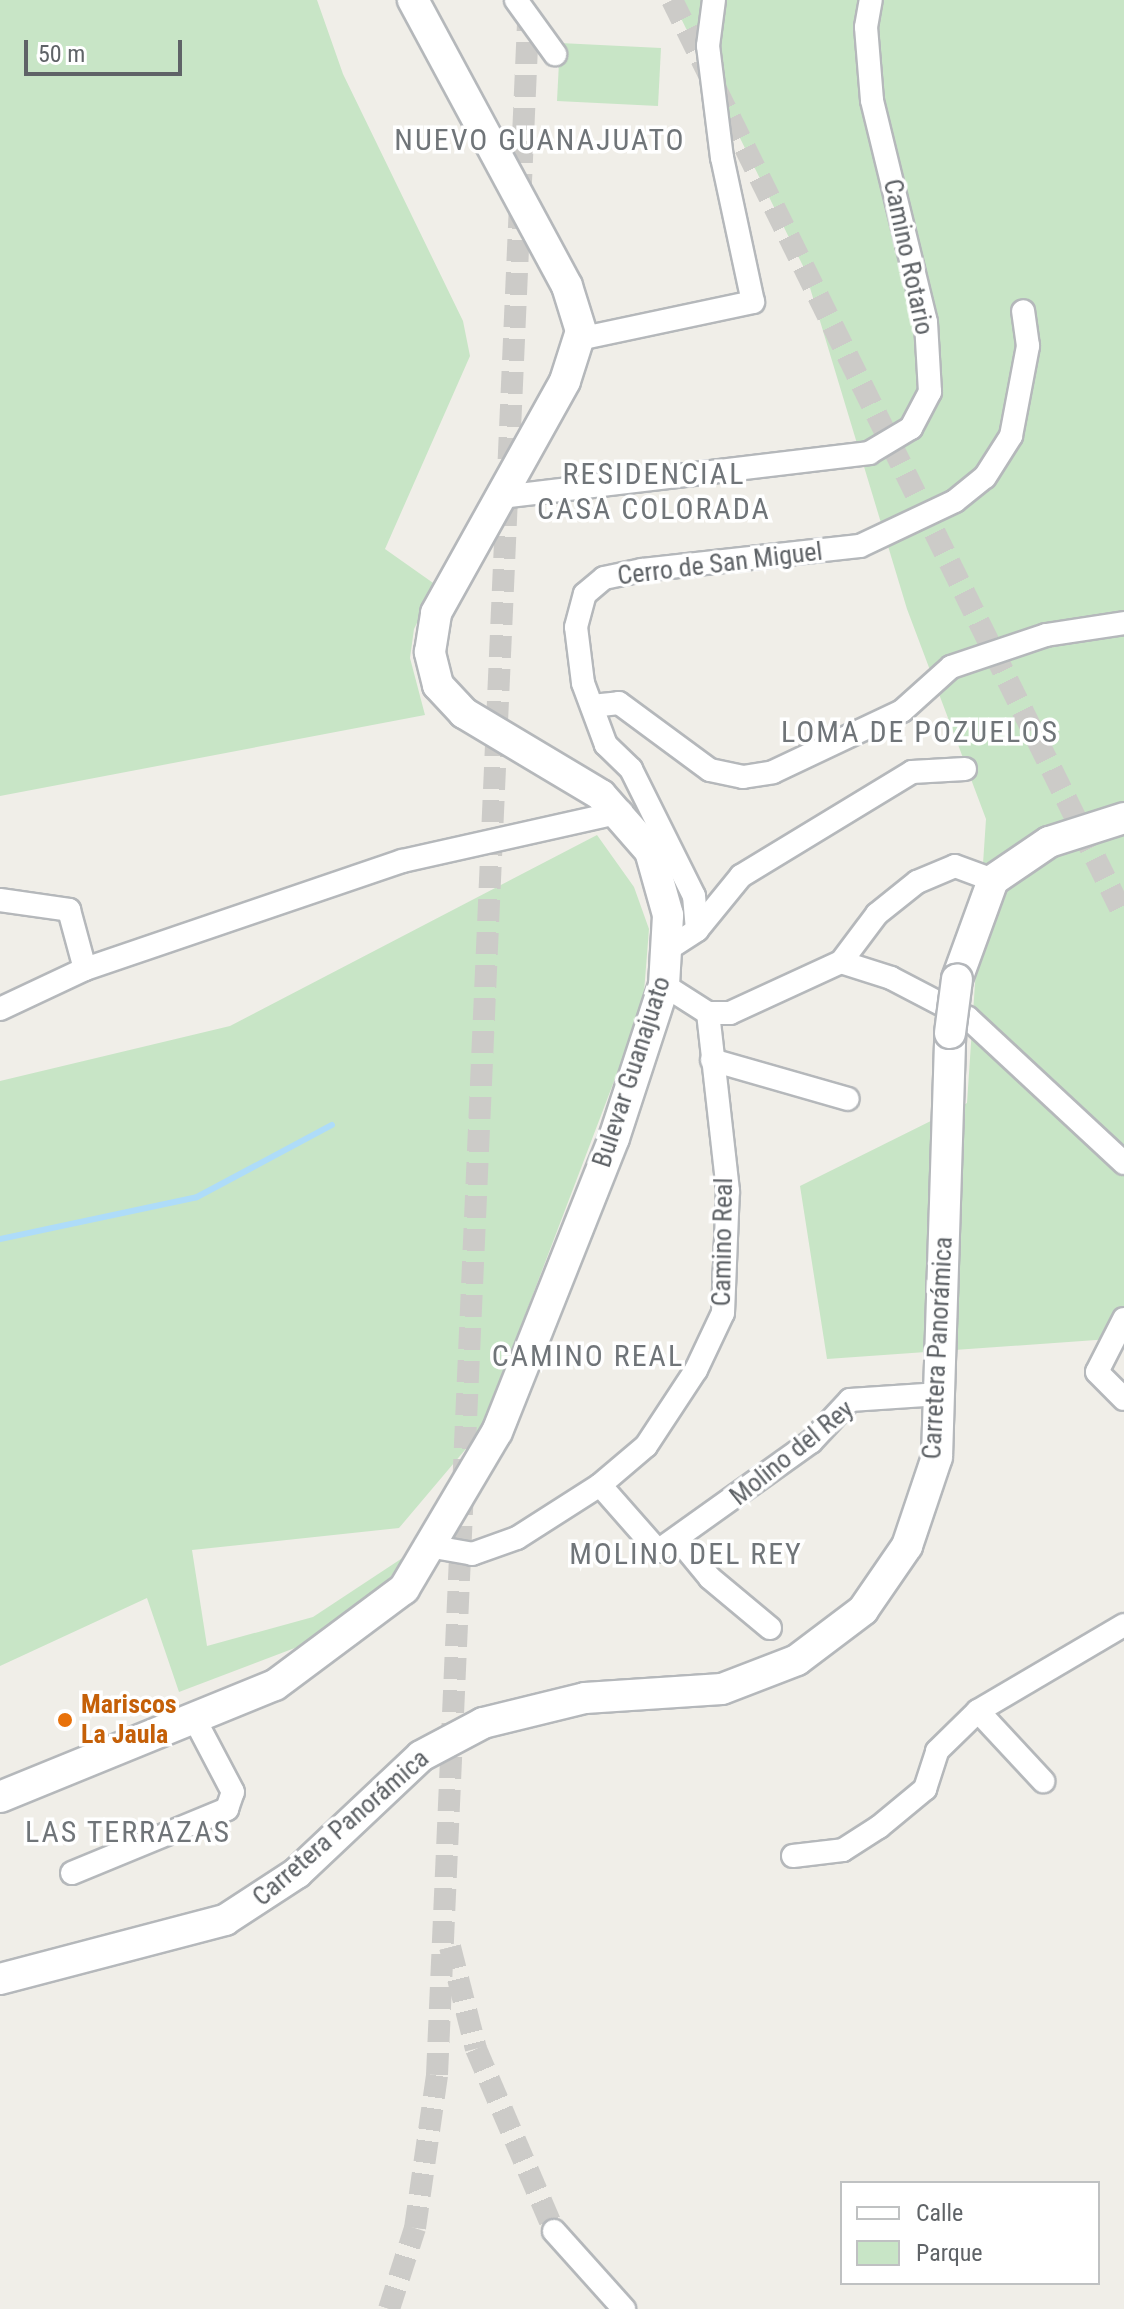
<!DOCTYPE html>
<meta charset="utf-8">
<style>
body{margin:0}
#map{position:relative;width:1124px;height:2309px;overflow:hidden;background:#f0eee8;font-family:"Roboto Condensed",sans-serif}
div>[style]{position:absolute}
.green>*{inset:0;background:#c8e5c6}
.stream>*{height:6px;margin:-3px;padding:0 3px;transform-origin:3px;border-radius:3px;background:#aedcf9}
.street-tunnel>*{height:22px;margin-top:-11px;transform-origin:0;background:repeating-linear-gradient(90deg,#cccbc8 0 22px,transparent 0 33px)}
.roads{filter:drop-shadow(2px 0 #b5b8bb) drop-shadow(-2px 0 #b5b8bb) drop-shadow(0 2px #b5b8bb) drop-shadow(0 -2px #b5b8bb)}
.street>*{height:22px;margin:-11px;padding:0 11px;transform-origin:11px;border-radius:11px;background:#fff}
.secondary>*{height:30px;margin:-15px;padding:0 15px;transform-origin:15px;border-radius:15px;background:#fff}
.bridges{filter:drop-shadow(2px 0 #b4b7bb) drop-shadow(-2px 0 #b4b7bb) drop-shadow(0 2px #b4b7bb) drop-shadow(0 -2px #b4b7bb)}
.secondary-bridge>*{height:30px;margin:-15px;padding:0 15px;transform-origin:15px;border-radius:15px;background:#fff}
.dots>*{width:22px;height:22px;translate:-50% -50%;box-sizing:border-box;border:4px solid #fff;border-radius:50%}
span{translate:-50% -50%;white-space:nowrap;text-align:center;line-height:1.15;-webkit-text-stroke:7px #fff;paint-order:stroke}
.street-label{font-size:26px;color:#5f6367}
.food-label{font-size:26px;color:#c56008;font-weight:700}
.left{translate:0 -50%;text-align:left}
.quarter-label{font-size:30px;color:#707579;letter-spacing:2px}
.legend{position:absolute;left:840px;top:2181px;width:260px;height:104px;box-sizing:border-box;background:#fff;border:2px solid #bfc1c2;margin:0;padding:10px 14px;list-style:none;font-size:24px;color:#5f6367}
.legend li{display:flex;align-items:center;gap:16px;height:40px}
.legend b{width:40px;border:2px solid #bfc1c2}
.scale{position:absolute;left:24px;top:40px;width:158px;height:36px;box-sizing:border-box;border:4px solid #5f6367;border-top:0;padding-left:10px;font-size:24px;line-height:28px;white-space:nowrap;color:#5f6367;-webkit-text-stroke:6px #fff;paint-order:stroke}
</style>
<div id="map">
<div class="green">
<i style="clip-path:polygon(0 0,317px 0,343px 74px,463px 321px,470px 356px,385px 549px,436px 585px,414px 629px,410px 658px,425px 715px,0 796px)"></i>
<i style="clip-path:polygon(672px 0,1124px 0,1124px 1338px,827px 1359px,800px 1186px,967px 1103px,986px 819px,907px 609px,804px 268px)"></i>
<i style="clip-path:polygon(560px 43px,661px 48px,658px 106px,557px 101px)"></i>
<i style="clip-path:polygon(597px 835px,634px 887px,649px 929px,643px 1005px,481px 1431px,399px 1528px,192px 1550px,207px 1646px,313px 1617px,410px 1553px,367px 1605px,329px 1635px,179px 1692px,147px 1598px,0 1666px,0 1081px,230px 1026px)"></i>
</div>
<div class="stream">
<i style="left:0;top:1239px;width:201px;rotate:-12deg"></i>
<i style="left:197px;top:1197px;width:153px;rotate:-28.1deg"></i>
</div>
<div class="street-tunnel">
<i style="left:672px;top:0;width:1021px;rotate:63.74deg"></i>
<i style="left:450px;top:1947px;width:105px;rotate:75.7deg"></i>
<i style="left:476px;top:2049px;width:198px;rotate:66.8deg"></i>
<i style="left:389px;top:2309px;width:85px;rotate:-72.2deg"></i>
<i style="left:415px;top:2228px;width:155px;rotate:-81.8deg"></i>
<i style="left:437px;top:2075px;width:2072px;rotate:-87.46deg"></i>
</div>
<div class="roads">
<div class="street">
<i style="left:516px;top:0;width:67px;rotate:54.2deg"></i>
<i style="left:579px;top:339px;width:178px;rotate:-12deg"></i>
<i style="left:753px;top:302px;width:147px;rotate:-102.1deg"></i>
<i style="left:722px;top:158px;width:113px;rotate:-97.1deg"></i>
<i style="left:708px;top:46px;width:46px;rotate:-82.6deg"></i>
<i style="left:501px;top:497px;width:371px;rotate:-6.8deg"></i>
<i style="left:869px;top:453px;width:49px;rotate:-30.8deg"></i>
<i style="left:911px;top:428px;width:41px;rotate:-62.2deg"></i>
<i style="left:930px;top:392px;width:70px;rotate:-93.3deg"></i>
<i style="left:926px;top:322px;width:228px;rotate:-103.7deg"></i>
<i style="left:872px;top:100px;width:73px;rotate:-94.7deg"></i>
<i style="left:866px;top:27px;width:27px;rotate:-80deg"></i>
<i style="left:592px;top:706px;width:27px;rotate:-6deg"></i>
<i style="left:619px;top:703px;width:113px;rotate:36.4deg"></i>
<i style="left:710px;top:770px;width:34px;rotate:12deg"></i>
<i style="left:743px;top:777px;width:30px;rotate:-9deg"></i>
<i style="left:773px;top:772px;width:143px;rotate:-25.3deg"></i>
<i style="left:902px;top:711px;width:66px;rotate:-41.9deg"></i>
<i style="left:951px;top:667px;width:100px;rotate:-18.6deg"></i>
<i style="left:1046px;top:635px;width:79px;rotate:-8.7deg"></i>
<i style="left:0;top:900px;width:70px;rotate:8.2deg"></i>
<i style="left:69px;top:910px;width:61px;rotate:74.8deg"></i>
<i style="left:697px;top:930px;width:34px;rotate:-95deg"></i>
<i style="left:694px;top:896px;width:142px;rotate:-116.4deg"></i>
<i style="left:631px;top:769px;width:35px;rotate:-136deg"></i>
<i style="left:606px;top:745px;width:66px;rotate:-110.4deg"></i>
<i style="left:583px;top:683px;width:56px;rotate:-97.1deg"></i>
<i style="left:576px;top:627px;width:34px;rotate:-75deg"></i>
<i style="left:585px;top:594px;width:25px;rotate:-40deg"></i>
<i style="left:604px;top:578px;width:39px;rotate:-12deg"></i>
<i style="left:642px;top:570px;width:219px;rotate:-6.3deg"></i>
<i style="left:860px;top:546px;width:105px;rotate:-25.3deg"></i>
<i style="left:955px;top:501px;width:38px;rotate:-39deg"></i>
<i style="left:985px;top:477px;width:49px;rotate:-57.6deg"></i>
<i style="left:1011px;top:436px;width:92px;rotate:-79.3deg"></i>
<i style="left:1028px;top:346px;width:35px;rotate:-98deg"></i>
<i style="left:668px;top:949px;width:35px;rotate:-33deg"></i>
<i style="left:697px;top:930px;width:70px;rotate:-50.8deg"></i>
<i style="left:741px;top:876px;width:200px;rotate:-31.3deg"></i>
<i style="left:912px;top:772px;width:53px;rotate:-3.2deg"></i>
<i style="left:841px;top:962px;width:52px;rotate:17.7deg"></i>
<i style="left:891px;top:978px;width:87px;rotate:27.5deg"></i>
<i style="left:968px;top:1018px;width:213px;rotate:42.9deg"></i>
<i style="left:664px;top:985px;width:52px;rotate:32.5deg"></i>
<i style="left:708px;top:1013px;width:22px"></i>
<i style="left:730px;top:1013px;width:122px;rotate:-24.7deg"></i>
<i style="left:841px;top:962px;width:60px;rotate:-53.1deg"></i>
<i style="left:877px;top:914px;width:51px;rotate:-38.7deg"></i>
<i style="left:917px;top:882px;width:41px;rotate:-22.8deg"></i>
<i style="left:955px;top:866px;width:40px;rotate:20.2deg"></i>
<i style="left:0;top:1009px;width:94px;rotate:-25.2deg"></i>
<i style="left:85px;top:969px;width:335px;rotate:-18.8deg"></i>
<i style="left:402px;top:861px;width:225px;rotate:-12.6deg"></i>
<i style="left:712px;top:1060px;width:141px;rotate:16deg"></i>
<i style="left:1124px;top:1319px;width:59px;rotate:117deg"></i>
<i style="left:1097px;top:1372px;width:38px;rotate:45deg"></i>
<i style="left:600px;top:1485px;width:88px;rotate:48.7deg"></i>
<i style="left:658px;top:1551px;width:188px;rotate:-35.5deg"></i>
<i style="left:811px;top:1442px;width:57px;rotate:-47.1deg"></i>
<i style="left:850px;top:1400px;width:90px;rotate:-3.8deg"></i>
<i style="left:678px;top:1539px;width:50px;rotate:50.6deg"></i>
<i style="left:710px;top:1578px;width:78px;rotate:39.8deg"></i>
<i style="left:434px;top:1547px;width:39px;rotate:10deg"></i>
<i style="left:472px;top:1554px;width:48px;rotate:-19.6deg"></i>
<i style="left:517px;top:1538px;width:98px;rotate:-32.6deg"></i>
<i style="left:600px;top:1485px;width:60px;rotate:-40.3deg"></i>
<i style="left:646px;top:1446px;width:91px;rotate:-56.7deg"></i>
<i style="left:696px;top:1370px;width:63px;rotate:-64.7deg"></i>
<i style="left:723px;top:1313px;width:122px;rotate:-87.7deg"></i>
<i style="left:728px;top:1191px;width:179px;rotate:-96.4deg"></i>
<i style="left:978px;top:1711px;width:96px;rotate:47.1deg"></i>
<i style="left:793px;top:1856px;width:50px;rotate:-6.8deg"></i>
<i style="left:843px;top:1850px;width:43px;rotate:-32.6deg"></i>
<i style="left:879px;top:1827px;width:60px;rotate:-39.6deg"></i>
<i style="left:925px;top:1789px;width:40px;rotate:-72deg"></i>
<i style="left:937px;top:1751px;width:57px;rotate:-44.3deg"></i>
<i style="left:978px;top:1711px;width:169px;rotate:-30.5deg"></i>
<i style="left:72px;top:1873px;width:168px;rotate:-22.4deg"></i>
<i style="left:227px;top:1809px;width:18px;rotate:-71deg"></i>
<i style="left:233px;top:1792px;width:84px;rotate:-117.8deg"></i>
<i style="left:554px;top:2231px;width:105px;rotate:48.1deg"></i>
</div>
<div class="secondary">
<i style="left:957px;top:979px;width:105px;rotate:-70deg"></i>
<i style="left:993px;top:880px;width:68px;rotate:-34.2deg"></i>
<i style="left:1049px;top:842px;width:79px;rotate:-17.7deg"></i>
<i style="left:0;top:1797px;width:297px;rotate:-22.2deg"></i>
<i style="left:275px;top:1685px;width:161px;rotate:-36.7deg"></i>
<i style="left:404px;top:1589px;width:182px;rotate:-59.4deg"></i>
<i style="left:497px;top:1432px;width:316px;rotate:-68.3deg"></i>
<i style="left:614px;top:1138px;width:161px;rotate:-71.9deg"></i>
<i style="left:664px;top:985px;width:70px;rotate:-86.7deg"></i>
<i style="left:668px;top:915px;width:66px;rotate:-105.7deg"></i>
<i style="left:650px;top:851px;width:74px;rotate:-131.2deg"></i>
<i style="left:601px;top:795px;width:160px;rotate:-149.1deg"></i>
<i style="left:464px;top:713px;width:38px;rotate:-133deg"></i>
<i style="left:438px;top:685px;width:34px;rotate:-104deg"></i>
<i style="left:430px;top:652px;width:39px;rotate:-81deg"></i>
<i style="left:436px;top:613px;width:265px;rotate:-60.9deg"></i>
<i style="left:565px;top:381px;width:52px;rotate:-72.3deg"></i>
<i style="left:581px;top:331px;width:47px;rotate:-107.3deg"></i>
<i style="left:567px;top:286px;width:325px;rotate:-118.3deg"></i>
<i style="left:0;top:1979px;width:233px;rotate:-14.7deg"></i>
<i style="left:225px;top:1920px;width:86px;rotate:-33.1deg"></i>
<i style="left:297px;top:1873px;width:170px;rotate:-43.3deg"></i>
<i style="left:421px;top:1756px;width:70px;rotate:-28deg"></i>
<i style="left:483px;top:1723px;width:105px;rotate:-13.8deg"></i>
<i style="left:585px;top:1698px;width:137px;rotate:-3.8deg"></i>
<i style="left:722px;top:1689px;width:80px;rotate:-21.1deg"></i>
<i style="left:797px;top:1660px;width:83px;rotate:-37.1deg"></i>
<i style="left:863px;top:1610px;width:78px;rotate:-55.5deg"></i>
<i style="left:907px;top:1546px;width:94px;rotate:-71.4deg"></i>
<i style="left:937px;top:1457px;width:424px;rotate:-88.2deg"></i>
</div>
</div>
<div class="bridges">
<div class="secondary-bridge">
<i style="left:950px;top:1033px;width:54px;rotate:-82.6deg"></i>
</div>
</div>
<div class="dots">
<i style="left:65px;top:1720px;background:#e8710a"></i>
</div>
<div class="street-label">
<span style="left:908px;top:257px;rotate:78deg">Camino Rotario</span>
<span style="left:720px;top:564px;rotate:-7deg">Cerro de San Miguel</span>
<span style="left:632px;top:1072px;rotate:-72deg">Bulevar Guanajuato</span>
<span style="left:723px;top:1242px;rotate:-89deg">Camino Real</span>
<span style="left:938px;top:1348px;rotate:-87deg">Carretera Panorámica</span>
<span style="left:792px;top:1453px;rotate:-39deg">Molino del Rey</span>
<span style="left:341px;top:1828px;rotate:-41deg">Carretera Panorámica</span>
</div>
<div class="food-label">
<span class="left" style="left:81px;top:1720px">Mariscos<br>La Jaula</span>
</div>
<div class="quarter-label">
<span style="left:540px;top:140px">NUEVO GUANAJUATO</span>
<span style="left:654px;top:491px">RESIDENCIAL<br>CASA COLORADA</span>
<span style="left:920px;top:732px">LOMA DE POZUELOS</span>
<span style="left:588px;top:1356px">CAMINO REAL</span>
<span style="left:686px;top:1554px">MOLINO DEL REY</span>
<span style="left:128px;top:1832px">LAS TERRAZAS</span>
</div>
<ul class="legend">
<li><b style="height:10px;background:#fff"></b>Calle</li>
<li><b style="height:22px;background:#c8e5c6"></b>Parque</li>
</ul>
<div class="scale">50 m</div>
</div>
